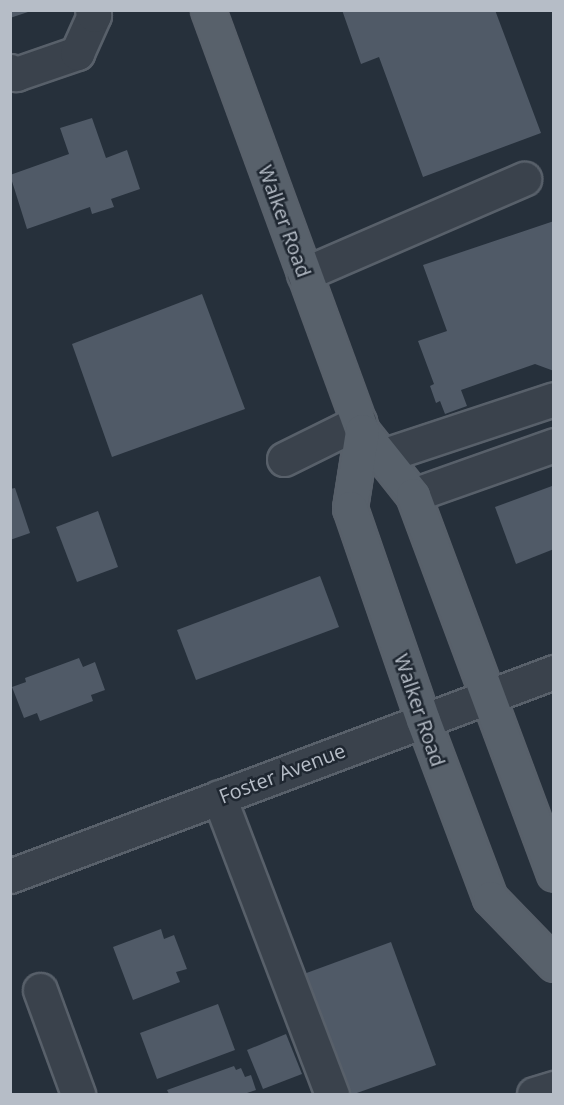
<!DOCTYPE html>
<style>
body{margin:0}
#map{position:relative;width:564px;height:1105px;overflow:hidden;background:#26303b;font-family:"Open Sans",sans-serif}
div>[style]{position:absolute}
.building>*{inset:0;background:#505a67}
.roads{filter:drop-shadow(2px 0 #58606a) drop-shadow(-2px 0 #58606a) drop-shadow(0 2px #58606a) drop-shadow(0 -2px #58606a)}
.minor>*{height:33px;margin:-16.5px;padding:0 16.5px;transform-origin:16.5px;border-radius:16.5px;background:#3a424c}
.major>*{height:33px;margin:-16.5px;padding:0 16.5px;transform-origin:16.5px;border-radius:16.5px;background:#58616b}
span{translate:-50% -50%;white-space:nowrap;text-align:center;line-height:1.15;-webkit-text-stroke:5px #1f2731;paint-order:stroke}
.street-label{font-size:20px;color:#b6bdc7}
.frame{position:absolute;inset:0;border:12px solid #b6bdc7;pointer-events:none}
</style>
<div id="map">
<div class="building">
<i style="clip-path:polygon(10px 10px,31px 10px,31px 11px,10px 18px)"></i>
<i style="clip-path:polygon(342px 10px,495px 10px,541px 133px,423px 177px,379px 57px,361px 64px)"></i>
<i style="clip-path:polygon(92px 118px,106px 158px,127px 150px,140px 189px,111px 199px,114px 207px,92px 214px,90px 207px,27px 229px,10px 175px,69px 154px,60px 128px)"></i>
<i style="clip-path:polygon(554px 221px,554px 371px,535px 364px,461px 390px,467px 406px,445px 414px,440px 401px,436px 403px,430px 386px,434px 384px,418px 341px,447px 331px,423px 265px)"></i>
<i style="clip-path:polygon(202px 294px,245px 409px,112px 457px,72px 344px)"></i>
<i style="clip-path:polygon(552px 486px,554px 549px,516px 564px,495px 507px)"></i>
<i style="clip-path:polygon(15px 488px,30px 533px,10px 540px,10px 489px)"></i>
<i style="clip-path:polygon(98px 511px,118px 567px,77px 582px,56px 527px)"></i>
<i style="clip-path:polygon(320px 576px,339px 627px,196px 680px,177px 630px)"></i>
<i style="clip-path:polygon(79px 658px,83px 667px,95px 662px,105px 690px,91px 695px,93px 701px,40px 721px,37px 713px,24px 718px,12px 687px,26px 682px,25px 678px)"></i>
<i style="clip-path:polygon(161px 929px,164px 939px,174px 935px,187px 969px,176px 972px,180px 982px,133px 1000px,113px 947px)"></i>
<i style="clip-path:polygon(391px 942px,436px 1065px,354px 1094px,345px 1094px,301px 975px)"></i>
<i style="clip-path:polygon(218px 1004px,235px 1050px,157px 1079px,140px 1033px)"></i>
<i style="clip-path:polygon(286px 1034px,302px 1074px,263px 1089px,247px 1050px)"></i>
<i style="clip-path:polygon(234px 1066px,236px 1070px,241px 1068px,245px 1077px,251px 1075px,256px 1090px,244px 1094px,169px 1094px,167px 1090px)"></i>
</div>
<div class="roads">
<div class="minor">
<i style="left:10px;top:71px;width:7px;rotate:27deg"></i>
<i style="left:16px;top:74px;width:65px;rotate:-19deg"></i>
<i style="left:77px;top:53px;width:42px;rotate:-65.9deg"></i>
<i style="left:94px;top:15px;width:5px;rotate:-112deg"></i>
<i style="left:304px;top:274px;width:240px;rotate:-23.4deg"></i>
<i style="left:382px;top:456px;width:181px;rotate:-18.3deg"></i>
<i style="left:284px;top:459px;width:84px;rotate:-26.3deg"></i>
<i style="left:413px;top:495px;width:150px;rotate:-19.5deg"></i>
<i style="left:219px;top:797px;width:318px;rotate:69.2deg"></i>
<i style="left:10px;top:876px;width:581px;rotate:-20.56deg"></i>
<i style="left:40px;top:990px;width:111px;rotate:69.9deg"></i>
<i style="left:534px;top:1094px;width:21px;rotate:-17deg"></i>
</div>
<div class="major">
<i style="left:208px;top:10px;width:448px;rotate:69.9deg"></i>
<i style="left:362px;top:431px;width:82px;rotate:51.4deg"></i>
<i style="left:413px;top:495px;width:404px;rotate:69.6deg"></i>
<i style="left:362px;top:431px;width:78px;rotate:98.9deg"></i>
<i style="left:350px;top:508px;width:224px;rotate:71deg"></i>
<i style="left:423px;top:720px;width:190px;rotate:69.4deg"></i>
<i style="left:490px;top:898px;width:92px;rotate:45.9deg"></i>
</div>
</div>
<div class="street-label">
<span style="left:285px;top:221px;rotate:70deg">Walker Road</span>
<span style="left:420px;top:710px;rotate:71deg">Walker Road</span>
<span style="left:282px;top:773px;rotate:-21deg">Foster Avenue</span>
</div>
<div class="frame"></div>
</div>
